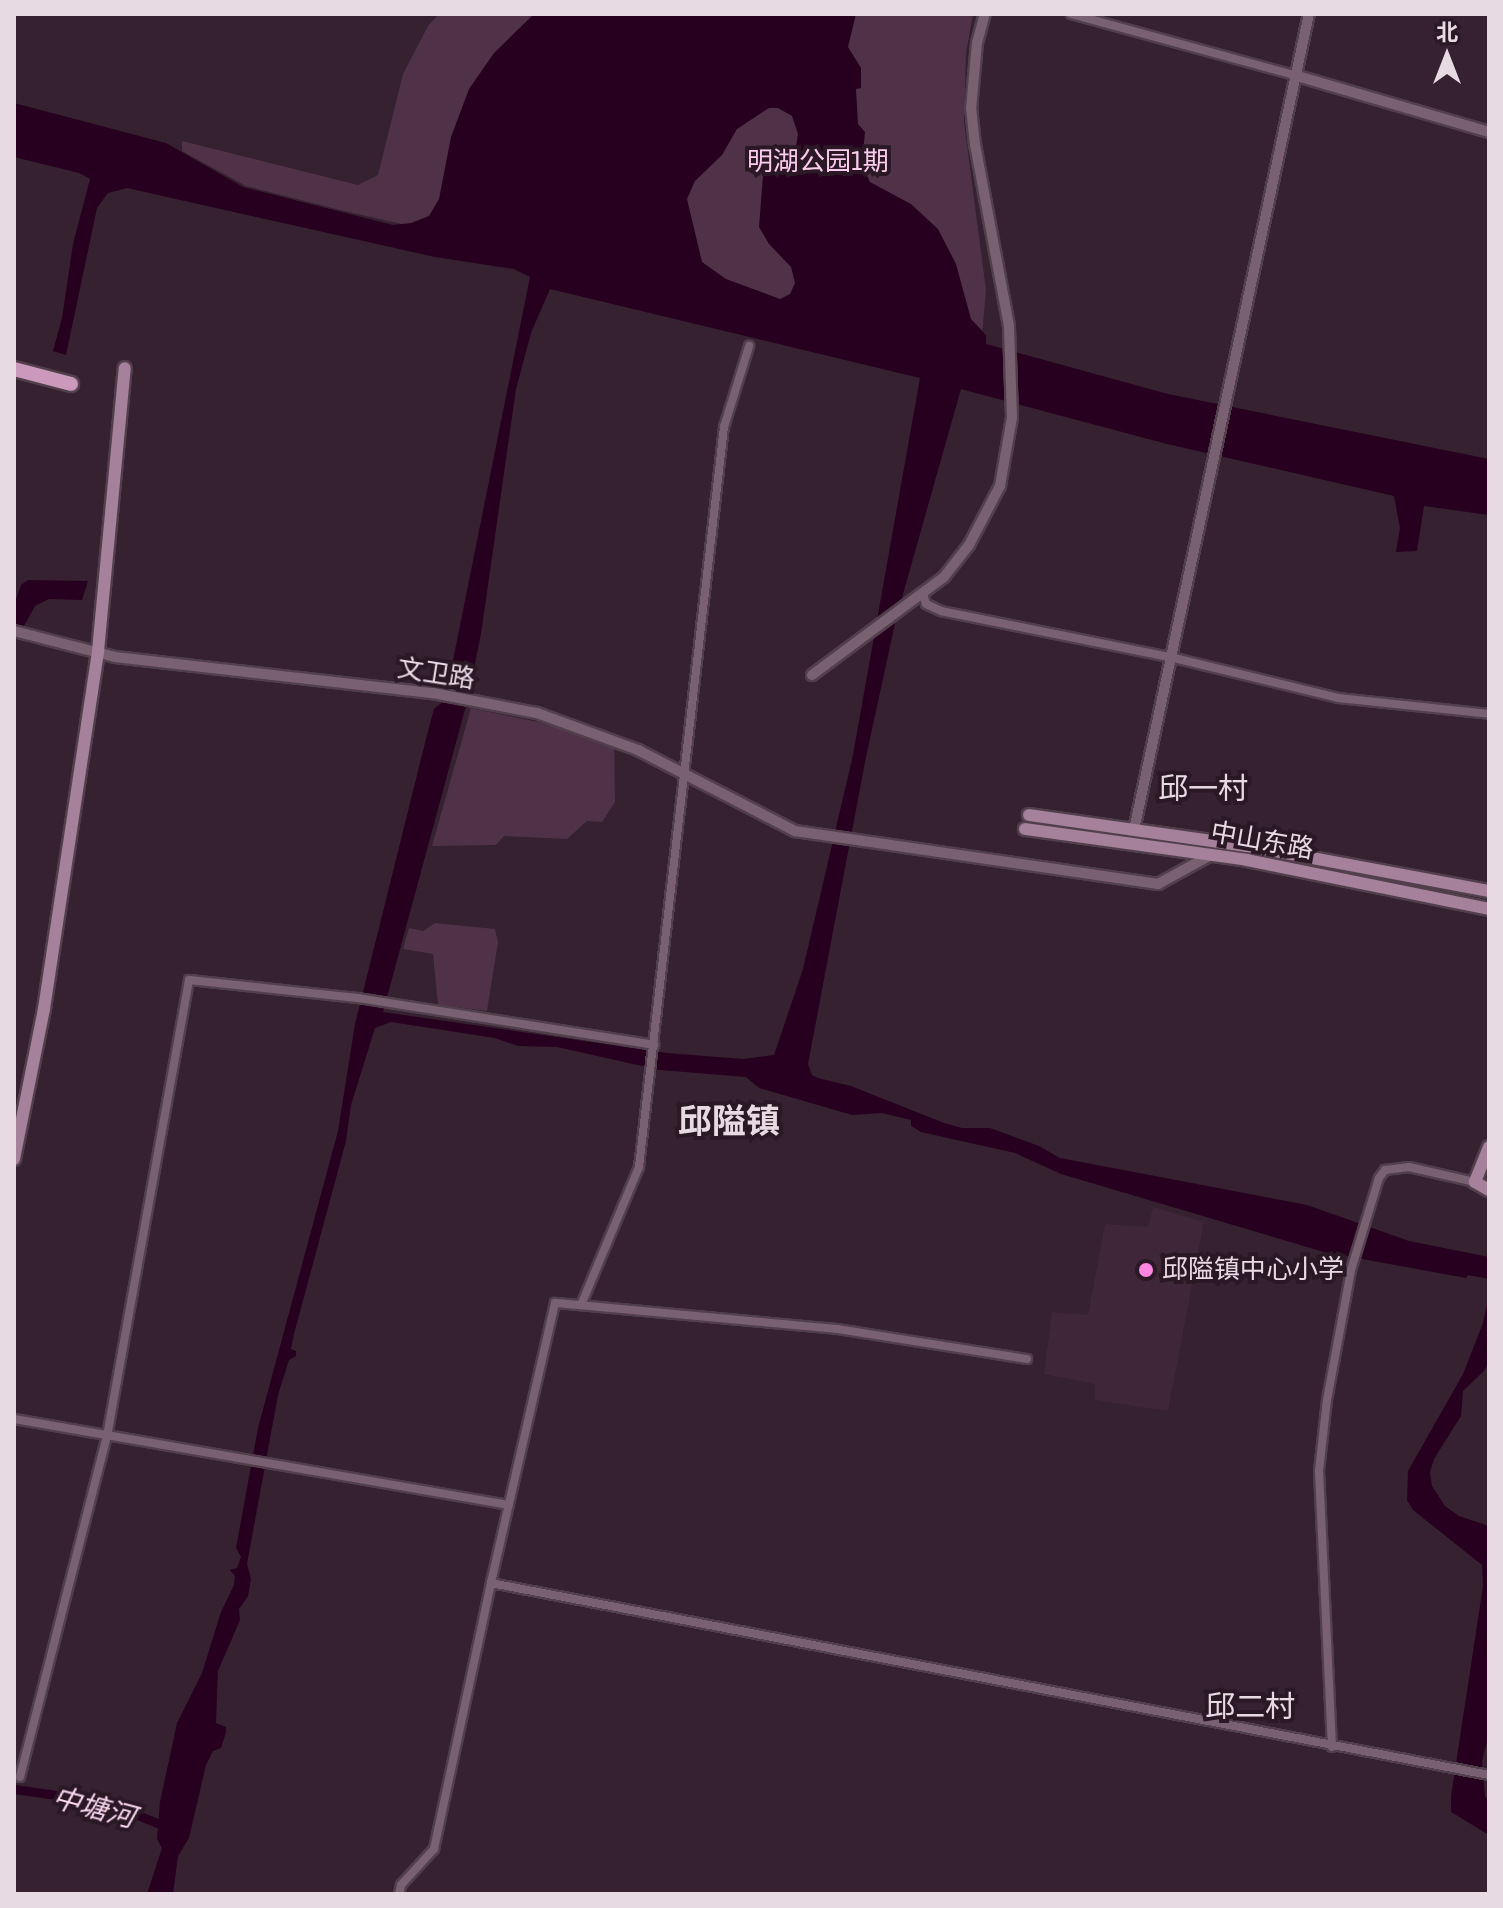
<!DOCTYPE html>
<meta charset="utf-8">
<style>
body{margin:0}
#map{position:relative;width:1503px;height:1908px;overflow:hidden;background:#35212f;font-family:"Asap Condensed","Noto Sans SC",sans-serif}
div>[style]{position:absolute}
.built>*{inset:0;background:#402639}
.green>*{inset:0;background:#4f3247}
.water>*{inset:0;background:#28001f}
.canal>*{height:9px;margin:-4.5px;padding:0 4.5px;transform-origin:4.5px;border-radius:4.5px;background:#28001f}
.roads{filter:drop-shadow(2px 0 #523f4c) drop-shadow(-2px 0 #523f4c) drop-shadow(0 2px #523f4c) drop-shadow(0 -2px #523f4c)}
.minor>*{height:8px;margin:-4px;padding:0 4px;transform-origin:4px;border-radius:4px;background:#796172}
.tertiary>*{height:10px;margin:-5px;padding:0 5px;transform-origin:5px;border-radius:5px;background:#796172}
.secondary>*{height:12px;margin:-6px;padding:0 6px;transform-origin:6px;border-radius:6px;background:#a6819b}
.primary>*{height:14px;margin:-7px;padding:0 7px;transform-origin:7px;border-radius:7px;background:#ca99bb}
.dots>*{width:22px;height:22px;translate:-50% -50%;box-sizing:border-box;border:4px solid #2b1825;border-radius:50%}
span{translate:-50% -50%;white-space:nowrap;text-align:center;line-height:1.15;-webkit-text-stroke:8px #2b1825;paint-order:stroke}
.park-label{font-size:26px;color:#fccced}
.street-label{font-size:26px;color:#e8dae3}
.poi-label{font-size:26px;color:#e8dae3}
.left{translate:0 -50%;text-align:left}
.water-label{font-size:28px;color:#f9d8ef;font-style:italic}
.quarter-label{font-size:30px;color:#e8dae3}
.district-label{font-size:34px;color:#e8dae3;font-weight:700}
.frame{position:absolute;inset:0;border:16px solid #e8dae3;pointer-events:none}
.north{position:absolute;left:1407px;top:16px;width:80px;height:80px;-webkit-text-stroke:6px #2b1825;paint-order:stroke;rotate:0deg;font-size:22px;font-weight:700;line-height:32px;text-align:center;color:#e8dae3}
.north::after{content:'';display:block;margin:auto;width:28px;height:36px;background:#e8dae3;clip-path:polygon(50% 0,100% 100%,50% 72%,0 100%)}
</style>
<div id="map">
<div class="built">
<i style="clip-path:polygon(1153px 1207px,1204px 1222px,1168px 1411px,1095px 1400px,1095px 1384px,1044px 1374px,1052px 1312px,1088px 1315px,1105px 1224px,1148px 1227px)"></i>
</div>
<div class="green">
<i style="clip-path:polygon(439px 14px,973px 14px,966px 53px,964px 122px,986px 290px,982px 335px,693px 291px,336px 209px,246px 186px,182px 151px,182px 141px,358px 185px,378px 175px,403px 74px,428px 26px)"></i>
<i style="clip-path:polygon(471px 708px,614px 738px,615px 802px,602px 822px,587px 821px,567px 839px,504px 836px,496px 845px,432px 846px)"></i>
<i style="clip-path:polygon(435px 923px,495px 929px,498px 942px,487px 1011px,438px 1005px,433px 954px,403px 949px,409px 928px,423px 931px)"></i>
</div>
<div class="water">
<i style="clip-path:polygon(evenodd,534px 14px,856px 14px,848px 47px,861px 68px,861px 88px,856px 89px,858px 124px,865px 132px,862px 165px,870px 182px,911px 204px,938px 229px,956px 264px,971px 319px,986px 335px,986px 344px,1168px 394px,1489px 459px,1489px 515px,1424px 506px,1417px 551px,1396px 552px,1400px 528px,1394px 496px,1167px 444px,961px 389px,896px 619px,866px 757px,808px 1064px,812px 1075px,818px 1078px,851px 1086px,944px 1123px,962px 1128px,990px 1128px,1039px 1146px,1060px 1158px,1307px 1205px,1409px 1241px,1489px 1257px,1489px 1279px,1468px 1275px,1466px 1278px,1324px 1252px,1061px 1174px,1015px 1153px,921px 1132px,911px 1126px,911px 1120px,882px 1113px,852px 1115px,759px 1088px,746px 1077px,660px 1070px,557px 1047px,518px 1046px,495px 1038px,391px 1022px,375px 1028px,351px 1105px,346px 1141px,294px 1334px,291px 1349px,296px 1351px,296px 1356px,289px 1360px,278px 1395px,247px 1564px,251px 1579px,248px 1596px,239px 1609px,240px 1620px,218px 1671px,216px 1723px,226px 1727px,226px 1732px,221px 1748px,213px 1751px,206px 1765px,189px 1838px,178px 1856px,173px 1894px,147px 1894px,162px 1848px,157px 1839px,160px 1802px,177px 1723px,202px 1673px,221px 1612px,234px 1585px,235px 1576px,230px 1570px,237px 1568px,241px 1557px,236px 1548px,258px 1428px,338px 1131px,355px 1024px,426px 739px,434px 709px,445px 700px,530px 277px,514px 269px,435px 257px,127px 188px,108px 193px,97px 208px,66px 355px,53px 351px,62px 318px,73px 244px,90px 179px,79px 173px,14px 157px,14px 103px,166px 143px,243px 187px,393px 225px,411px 223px,429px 216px,439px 199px,451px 137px,469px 89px,494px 53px,534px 14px,769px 108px,778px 108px,792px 116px,798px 134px,795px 153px,764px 166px,763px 176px,759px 227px,769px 244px,791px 267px,795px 283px,790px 294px,780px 299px,726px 279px,702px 262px,687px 199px,695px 181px,722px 155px,737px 129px,769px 108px,534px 14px,550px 289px,920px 378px,853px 755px,803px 969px,774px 1055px,743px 1059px,667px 1053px,383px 1012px,467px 702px,481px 634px,516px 389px,531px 333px,550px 289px)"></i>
<i style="clip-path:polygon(28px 580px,88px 581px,82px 600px,49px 599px,35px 606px,14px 644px,14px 605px,21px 585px)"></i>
<i style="clip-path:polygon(1489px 1295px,1489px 1359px,1485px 1370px,1463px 1391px,1461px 1416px,1434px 1459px,1430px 1472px,1432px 1486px,1445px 1506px,1459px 1516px,1489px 1526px,1489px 1734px,1482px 1761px,1485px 1796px,1489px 1802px,1489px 1835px,1451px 1812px,1451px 1796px,1483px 1586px,1482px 1565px,1413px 1510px,1407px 1500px,1408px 1471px,1463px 1374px,1483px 1323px)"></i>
</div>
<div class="canal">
<i style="left:14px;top:1789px;width:50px;rotate:8deg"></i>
<i style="left:64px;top:1796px;width:73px;rotate:14.2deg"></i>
<i style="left:135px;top:1814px;width:37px;rotate:22deg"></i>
</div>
<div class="roads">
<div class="minor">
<i style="left:1071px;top:14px;width:231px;rotate:15.3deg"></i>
<i style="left:923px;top:594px;width:10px;rotate:73deg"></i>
<i style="left:926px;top:604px;width:17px;rotate:25deg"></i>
<i style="left:941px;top:611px;width:234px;rotate:11.4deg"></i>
<i style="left:1170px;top:657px;width:173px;rotate:13.7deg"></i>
<i style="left:1338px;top:698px;width:152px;rotate:6deg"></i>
<i style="left:581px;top:1305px;width:150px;rotate:-67.2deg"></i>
<i style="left:639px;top:1167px;width:745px;rotate:-83.45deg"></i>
<i style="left:724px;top:427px;width:85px;rotate:-72.8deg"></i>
<i style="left:1027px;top:1359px;width:192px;rotate:-171deg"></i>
<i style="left:837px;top:1329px;width:283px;rotate:-174.7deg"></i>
<i style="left:555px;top:1303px;width:287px;rotate:102.9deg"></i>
<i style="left:491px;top:1583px;width:1016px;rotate:10.89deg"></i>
<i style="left:14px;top:1419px;width:502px;rotate:9.86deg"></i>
<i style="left:1332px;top:1747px;width:276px;rotate:-92.7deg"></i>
<i style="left:1319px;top:1471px;width:71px;rotate:-83.6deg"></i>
<i style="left:1327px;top:1400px;width:132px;rotate:-79.5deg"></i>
<i style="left:1351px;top:1270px;width:96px;rotate:-73.1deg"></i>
<i style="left:1379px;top:1178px;width:10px;rotate:-53deg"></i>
<i style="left:1385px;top:1170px;width:24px;rotate:-7deg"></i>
<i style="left:1409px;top:1167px;width:68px;rotate:12.8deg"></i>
<i style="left:20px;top:1777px;width:352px;rotate:-75.7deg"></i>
<i style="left:107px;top:1436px;width:463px;rotate:-79.8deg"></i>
<i style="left:189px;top:980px;width:170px;rotate:6.1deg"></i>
<i style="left:358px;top:998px;width:300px;rotate:9deg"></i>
<i style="left:399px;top:1894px;width:9px;rotate:-77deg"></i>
<i style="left:401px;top:1885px;width:49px;rotate:-47.5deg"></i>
<i style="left:434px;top:1849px;width:272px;rotate:-77.9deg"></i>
</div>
<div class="tertiary">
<i style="left:1294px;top:75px;width:203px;rotate:16.3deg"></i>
<i style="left:14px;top:631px;width:104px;rotate:14.4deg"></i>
<i style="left:115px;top:657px;width:320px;rotate:6.5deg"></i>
<i style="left:433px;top:693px;width:106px;rotate:10.9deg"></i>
<i style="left:537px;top:713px;width:108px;rotate:20.1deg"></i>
<i style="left:638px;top:750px;width:177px;rotate:27.3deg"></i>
<i style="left:795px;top:831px;width:367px;rotate:8.3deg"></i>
<i style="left:1158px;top:884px;width:60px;rotate:-28.7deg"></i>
<i style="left:812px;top:675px;width:164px;rotate:-36.6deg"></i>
<i style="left:944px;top:577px;width:41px;rotate:-52deg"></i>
<i style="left:969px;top:545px;width:67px;rotate:-62.3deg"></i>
<i style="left:1000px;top:486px;width:70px;rotate:-80.1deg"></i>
<i style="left:1012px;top:417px;width:91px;rotate:-91.9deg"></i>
<i style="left:1009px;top:326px;width:184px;rotate:-100.6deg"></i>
<i style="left:975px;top:145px;width:36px;rotate:-96deg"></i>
<i style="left:971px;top:109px;width:66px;rotate:-84.8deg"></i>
<i style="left:977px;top:43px;width:30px;rotate:-75deg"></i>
<i style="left:1134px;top:830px;width:835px;rotate:-77.9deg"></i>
</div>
<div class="secondary">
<i style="left:1029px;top:815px;width:221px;rotate:8.1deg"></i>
<i style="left:1248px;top:846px;width:245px;rotate:10.6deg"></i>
<i style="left:1025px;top:829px;width:224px;rotate:7.9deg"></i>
<i style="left:1247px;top:860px;width:247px;rotate:11.4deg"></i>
<i style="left:1489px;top:1147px;width:38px;rotate:112deg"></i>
<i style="left:1475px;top:1182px;width:16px;rotate:30deg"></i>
<i style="left:14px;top:1159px;width:153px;rotate:-78.7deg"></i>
<i style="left:44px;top:1009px;width:362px;rotate:-81.4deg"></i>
<i style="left:98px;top:651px;width:284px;rotate:-84.6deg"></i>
</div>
<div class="primary">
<i style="left:14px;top:369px;width:59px;rotate:14.7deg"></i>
</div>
</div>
<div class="dots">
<i style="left:1146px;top:1270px;background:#fe85e0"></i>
</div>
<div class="park-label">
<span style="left:818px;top:162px">明湖公园1期</span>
</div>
<div class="street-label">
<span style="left:436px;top:674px;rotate:9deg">文卫路</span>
<span style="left:1262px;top:841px;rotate:10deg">中山东路</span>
</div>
<div class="poi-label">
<span class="left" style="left:1162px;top:1270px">邱隘镇中心小学</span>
</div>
<div class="water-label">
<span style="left:94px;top:1807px;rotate:15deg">中塘河</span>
</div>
<div class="quarter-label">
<span style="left:1203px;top:788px">邱一村</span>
<span style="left:1250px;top:1706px">邱二村</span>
</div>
<div class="district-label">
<span style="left:729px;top:1121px">邱隘镇</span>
</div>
<div class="frame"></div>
<div class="north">北</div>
</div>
